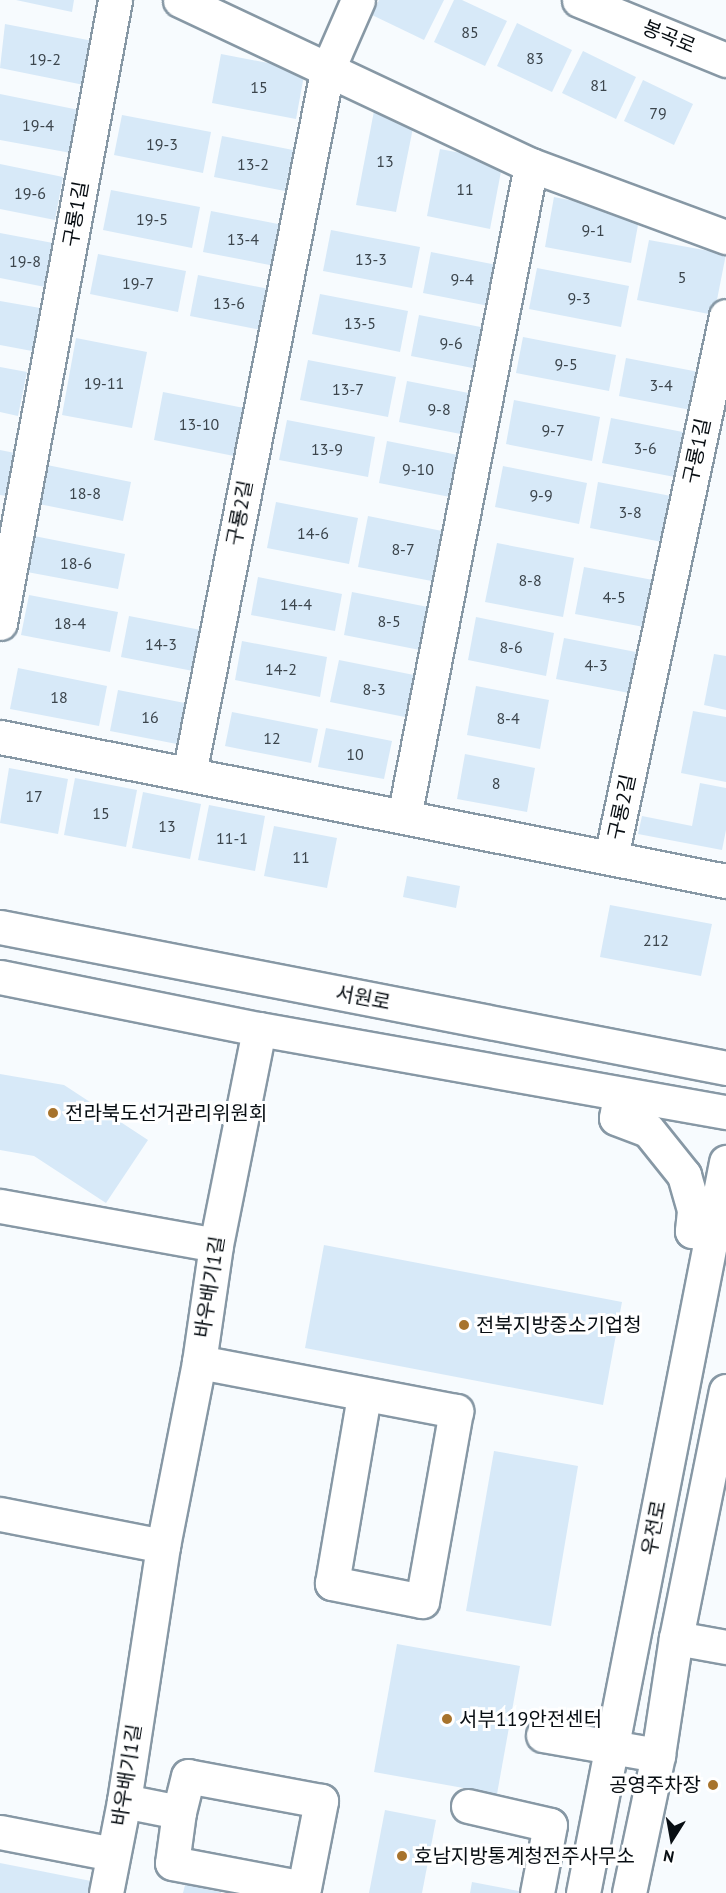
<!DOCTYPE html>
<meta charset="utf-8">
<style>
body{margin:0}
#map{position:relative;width:726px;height:1893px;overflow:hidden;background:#f7fbfe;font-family:"PT Sans","Noto Sans KR",sans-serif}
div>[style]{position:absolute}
.building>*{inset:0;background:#d7e9f8}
.roads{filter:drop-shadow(2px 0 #8798a5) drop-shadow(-2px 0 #8798a5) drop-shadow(0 2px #8798a5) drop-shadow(0 -2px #8798a5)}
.minor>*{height:33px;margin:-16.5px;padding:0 16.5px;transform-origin:16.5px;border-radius:16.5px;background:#fff}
.major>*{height:33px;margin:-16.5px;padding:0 16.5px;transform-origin:16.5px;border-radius:16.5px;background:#fff}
.dots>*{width:16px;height:16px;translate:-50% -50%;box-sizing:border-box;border:3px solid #fff;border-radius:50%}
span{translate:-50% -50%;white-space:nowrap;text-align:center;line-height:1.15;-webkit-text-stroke:6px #fff;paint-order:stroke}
.number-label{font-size:16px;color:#3c454c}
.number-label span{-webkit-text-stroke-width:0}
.street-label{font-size:20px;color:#080e13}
.poi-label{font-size:20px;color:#080e13}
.left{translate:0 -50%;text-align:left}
.right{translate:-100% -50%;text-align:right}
.north{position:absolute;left:642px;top:1809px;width:60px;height:60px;-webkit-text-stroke:4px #fff;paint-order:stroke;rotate:191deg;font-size:16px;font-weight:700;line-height:24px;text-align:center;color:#080e13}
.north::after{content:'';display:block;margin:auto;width:21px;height:27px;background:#080e13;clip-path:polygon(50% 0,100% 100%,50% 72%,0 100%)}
</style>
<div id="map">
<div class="building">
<i style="clip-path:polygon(16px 0,74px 0,72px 12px)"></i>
<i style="clip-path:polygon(379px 0,444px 0,424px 40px,372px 15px)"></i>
<i style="clip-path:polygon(454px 0,462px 0,507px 21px,485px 66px,434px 42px)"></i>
<i style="clip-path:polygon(517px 23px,572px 50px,552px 92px,497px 66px)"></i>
<i style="clip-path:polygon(5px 24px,93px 41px,84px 85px,0 68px)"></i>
<i style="clip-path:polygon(583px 51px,636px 77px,616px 119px,562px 93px)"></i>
<i style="clip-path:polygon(221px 54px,305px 70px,296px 119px,212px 103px)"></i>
<i style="clip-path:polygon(643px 80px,693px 104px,674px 145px,624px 121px)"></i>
<i style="clip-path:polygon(0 94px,79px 110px,71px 153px,0 140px)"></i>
<i style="clip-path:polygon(374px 111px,415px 118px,396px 212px,356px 205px)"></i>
<i style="clip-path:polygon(122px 115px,211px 132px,203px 173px,114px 155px)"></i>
<i style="clip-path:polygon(222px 136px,293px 150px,285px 191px,214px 177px)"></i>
<i style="clip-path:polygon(440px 149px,503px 161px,490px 229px,427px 216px)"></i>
<i style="clip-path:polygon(0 164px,63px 177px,55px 220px,0 209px)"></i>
<i style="clip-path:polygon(111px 190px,200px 207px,192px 248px,103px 230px)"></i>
<i style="clip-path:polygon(554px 197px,640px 214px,631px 263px,545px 247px)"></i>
<i style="clip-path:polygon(211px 211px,283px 225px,275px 266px,203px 252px)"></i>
<i style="clip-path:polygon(331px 230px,420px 247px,412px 288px,323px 271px)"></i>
<i style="clip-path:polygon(0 233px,53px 243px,45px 287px,0 278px)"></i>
<i style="clip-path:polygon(649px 240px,726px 254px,714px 315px,637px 300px)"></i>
<i style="clip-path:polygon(431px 252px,502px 266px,494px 307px,423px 293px)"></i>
<i style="clip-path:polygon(98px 254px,186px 271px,178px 312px,90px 294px)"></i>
<i style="clip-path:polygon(537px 268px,629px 286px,621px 327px,529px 309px)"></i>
<i style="clip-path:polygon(198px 275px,269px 289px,261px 330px,190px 316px)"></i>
<i style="clip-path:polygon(320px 294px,408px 311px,400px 352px,312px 334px)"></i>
<i style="clip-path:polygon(0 301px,40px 308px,32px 351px,0 345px)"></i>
<i style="clip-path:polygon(419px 315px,491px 329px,483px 370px,411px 356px)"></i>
<i style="clip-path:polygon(523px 337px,616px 355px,609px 391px,516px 373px)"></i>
<i style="clip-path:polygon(76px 338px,147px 352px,132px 428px,62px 415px)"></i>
<i style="clip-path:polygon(626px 358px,704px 373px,696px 411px,619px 396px)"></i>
<i style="clip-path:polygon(308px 360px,396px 377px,388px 417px,300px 400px)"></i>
<i style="clip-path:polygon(0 367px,27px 372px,18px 416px,0 412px)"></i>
<i style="clip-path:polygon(407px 381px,479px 395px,471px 436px,399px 422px)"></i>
<i style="clip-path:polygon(163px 392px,244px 408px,234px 456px,154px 440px)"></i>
<i style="clip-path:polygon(514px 400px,600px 417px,592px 461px,506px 444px)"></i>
<i style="clip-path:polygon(611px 418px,688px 433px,680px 478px,602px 463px)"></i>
<i style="clip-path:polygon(287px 420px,375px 437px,368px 477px,279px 460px)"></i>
<i style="clip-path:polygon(387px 441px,458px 455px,450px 497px,379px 483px)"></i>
<i style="clip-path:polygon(0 450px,15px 453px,7px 496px,0 495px)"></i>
<i style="clip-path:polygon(47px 465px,131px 482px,123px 521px,39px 504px)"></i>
<i style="clip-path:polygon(503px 466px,587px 483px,579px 524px,495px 507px)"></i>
<i style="clip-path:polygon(598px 482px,671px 496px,662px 542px,590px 528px)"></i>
<i style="clip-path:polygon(276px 502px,358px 518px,349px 564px,267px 548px)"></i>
<i style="clip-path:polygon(368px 516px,447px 532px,437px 582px,358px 567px)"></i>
<i style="clip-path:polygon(34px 536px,125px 554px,118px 589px,27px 572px)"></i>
<i style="clip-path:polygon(497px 543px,574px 558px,563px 617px,485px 602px)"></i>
<i style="clip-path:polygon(584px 567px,653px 580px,644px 627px,575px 614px)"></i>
<i style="clip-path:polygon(258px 577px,342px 594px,335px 631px,251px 615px)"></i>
<i style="clip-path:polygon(352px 592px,433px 608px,425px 651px,344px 635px)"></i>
<i style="clip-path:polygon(29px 595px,118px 612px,110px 652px,21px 635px)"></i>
<i style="clip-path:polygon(129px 616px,201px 630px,193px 671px,121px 657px)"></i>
<i style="clip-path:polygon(476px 617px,554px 633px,546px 676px,468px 660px)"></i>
<i style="clip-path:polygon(564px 638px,636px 652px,629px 693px,556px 679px)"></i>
<i style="clip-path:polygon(242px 641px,327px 657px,320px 697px,235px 680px)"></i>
<i style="clip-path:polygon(714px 654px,726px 656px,726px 710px,704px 705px)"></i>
<i style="clip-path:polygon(339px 660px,419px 676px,410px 718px,330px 702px)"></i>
<i style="clip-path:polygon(18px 668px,107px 686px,99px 726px,10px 709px)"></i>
<i style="clip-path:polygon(476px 686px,549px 700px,540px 749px,467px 735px)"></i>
<i style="clip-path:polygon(118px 690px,190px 704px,182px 745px,110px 731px)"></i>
<i style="clip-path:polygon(693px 711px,726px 717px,726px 782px,681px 773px)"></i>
<i style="clip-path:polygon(232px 712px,318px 729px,311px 763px,225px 746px)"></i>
<i style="clip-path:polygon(326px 728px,392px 741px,384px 779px,318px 767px)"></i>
<i style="clip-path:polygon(465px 754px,535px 768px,527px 812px,457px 799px)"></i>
<i style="clip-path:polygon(9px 768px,68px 779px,58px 834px,0 823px)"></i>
<i style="clip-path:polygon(75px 778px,137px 790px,126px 847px,64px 835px)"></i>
<i style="clip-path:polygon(700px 783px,726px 788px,726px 830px,722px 850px,638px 834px,642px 816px,692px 826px)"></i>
<i style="clip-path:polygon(143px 792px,201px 804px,190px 859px,132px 848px)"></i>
<i style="clip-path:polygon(209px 805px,265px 816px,255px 871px,198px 860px)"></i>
<i style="clip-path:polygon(274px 826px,337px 838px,327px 888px,264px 876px)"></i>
<i style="clip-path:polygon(407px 876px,460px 886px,456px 908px,403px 897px)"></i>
<i style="clip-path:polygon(610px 905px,712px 924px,701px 976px,600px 957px)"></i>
<i style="clip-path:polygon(0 1074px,64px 1085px,148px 1140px,106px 1203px,34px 1156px,0 1150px)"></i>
<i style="clip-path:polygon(324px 1245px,622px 1302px,603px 1405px,305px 1348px)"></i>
<i style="clip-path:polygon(494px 1451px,578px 1466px,551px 1626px,466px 1611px)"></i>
<i style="clip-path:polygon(397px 1644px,520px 1666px,497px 1794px,374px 1772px)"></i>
<i style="clip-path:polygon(385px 1810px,436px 1820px,422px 1893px,369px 1893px)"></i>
<i style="clip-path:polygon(0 1863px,91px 1881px,89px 1893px,0 1893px)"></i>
<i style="clip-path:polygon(472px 1882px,524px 1892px,524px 1893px,470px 1893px)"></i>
<i style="clip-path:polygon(185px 1885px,221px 1892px,221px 1893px,183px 1893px)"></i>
</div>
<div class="roads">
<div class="minor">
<i style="left:180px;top:0;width:388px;rotate:25.2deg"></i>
<i style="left:531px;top:165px;width:208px;rotate:20.3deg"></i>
<i style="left:579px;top:0;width:159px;rotate:22.2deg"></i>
<i style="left:0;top:623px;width:634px;rotate:-79.54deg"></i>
<i style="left:0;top:737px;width:740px;rotate:11.22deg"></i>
<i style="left:189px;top:774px;width:716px;rotate:-78.89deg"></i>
<i style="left:327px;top:71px;width:77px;rotate:-66.4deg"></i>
<i style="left:404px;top:817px;width:664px;rotate:-78.98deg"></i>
<i style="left:611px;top:857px;width:553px;rotate:-78deg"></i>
<i style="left:0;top:1206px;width:219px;rotate:10.2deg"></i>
<i style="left:199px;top:1362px;width:262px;rotate:10.8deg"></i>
<i style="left:456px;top:1411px;width:193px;rotate:100.1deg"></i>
<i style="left:422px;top:1601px;width:92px;rotate:-168.7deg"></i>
<i style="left:332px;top:1583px;width:191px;rotate:-80.3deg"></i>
<i style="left:0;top:1514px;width:166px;rotate:11.1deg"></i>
<i style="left:676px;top:1638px;width:51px;rotate:10.2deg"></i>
<i style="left:543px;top:1735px;width:117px;rotate:9.9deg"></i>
<i style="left:124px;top:1801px;width:56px;rotate:11.3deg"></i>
<i style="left:179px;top:1812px;width:51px;rotate:97.8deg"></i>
<i style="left:172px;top:1863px;width:134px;rotate:10.7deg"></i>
<i style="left:304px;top:1888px;width:89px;rotate:-78.9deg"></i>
<i style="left:321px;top:1801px;width:135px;rotate:-169.4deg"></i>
<i style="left:188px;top:1776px;width:37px;rotate:104deg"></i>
<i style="left:468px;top:1806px;width:84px;rotate:13deg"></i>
<i style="left:550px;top:1825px;width:69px;rotate:100.8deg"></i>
<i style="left:0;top:1832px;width:115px;rotate:11deg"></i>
<i style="left:106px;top:1893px;width:94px;rotate:-78.9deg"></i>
<i style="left:124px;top:1801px;width:258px;rotate:-81.3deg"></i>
<i style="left:163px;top:1546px;width:187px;rotate:-78.9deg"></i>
<i style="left:199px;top:1362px;width:118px;rotate:-81.7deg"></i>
<i style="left:216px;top:1245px;width:220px;rotate:-78.7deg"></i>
<i style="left:583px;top:1893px;width:745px;rotate:-78.93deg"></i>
<i style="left:629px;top:1893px;width:141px;rotate:-78.1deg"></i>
<i style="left:658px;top:1755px;width:118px;rotate:-81.3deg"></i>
<i style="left:676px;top:1638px;width:252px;rotate:-78.6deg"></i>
</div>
<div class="major">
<i style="left:0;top:927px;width:740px;rotate:10.99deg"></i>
<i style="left:0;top:977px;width:264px;rotate:11.4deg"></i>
<i style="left:259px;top:1029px;width:474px;rotate:10.1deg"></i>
<i style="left:620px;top:1095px;width:23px;rotate:100deg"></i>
<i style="left:616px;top:1118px;width:34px;rotate:21deg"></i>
<i style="left:648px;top:1130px;width:58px;rotate:51.3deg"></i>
<i style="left:684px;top:1175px;width:37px;rotate:74deg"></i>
<i style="left:694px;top:1211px;width:20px;rotate:96deg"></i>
<i style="left:692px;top:1231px;width:20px;rotate:9deg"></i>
</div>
</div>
<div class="dots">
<i style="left:53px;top:1113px;background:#a7732c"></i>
<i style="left:464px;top:1325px;background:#a7732c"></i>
<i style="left:447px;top:1719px;background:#a7732c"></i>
<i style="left:713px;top:1785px;background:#a7732c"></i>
<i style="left:402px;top:1856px;background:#a7732c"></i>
</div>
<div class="number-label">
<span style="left:470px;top:32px">85</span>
<span style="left:535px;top:58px">83</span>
<span style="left:45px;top:59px">19-2</span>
<span style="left:599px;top:85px">81</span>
<span style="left:259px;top:87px">15</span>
<span style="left:658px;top:113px">79</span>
<span style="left:38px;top:125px">19-4</span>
<span style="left:162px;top:144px">19-3</span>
<span style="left:385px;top:161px">13</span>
<span style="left:253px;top:164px">13-2</span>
<span style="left:465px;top:189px">11</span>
<span style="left:30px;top:193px">19-6</span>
<span style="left:152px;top:219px">19-5</span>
<span style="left:593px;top:230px">9-1</span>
<span style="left:243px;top:239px">13-4</span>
<span style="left:371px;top:259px">13-3</span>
<span style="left:25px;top:261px">19-8</span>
<span style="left:682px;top:277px">5</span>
<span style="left:462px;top:279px">9-4</span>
<span style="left:138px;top:283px">19-7</span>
<span style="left:579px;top:298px">9-3</span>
<span style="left:229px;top:303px">13-6</span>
<span style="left:360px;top:323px">13-5</span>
<span style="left:451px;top:343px">9-6</span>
<span style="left:566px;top:364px">9-5</span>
<span style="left:104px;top:383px">19-11</span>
<span style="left:661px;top:385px">3-4</span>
<span style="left:348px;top:389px">13-7</span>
<span style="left:439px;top:409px">9-8</span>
<span style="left:199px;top:424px">13-10</span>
<span style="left:553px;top:430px">9-7</span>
<span style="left:645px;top:448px">3-6</span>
<span style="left:327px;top:449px">13-9</span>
<span style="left:418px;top:469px">9-10</span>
<span style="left:85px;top:493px">18-8</span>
<span style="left:541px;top:495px">9-9</span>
<span style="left:630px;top:512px">3-8</span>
<span style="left:313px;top:533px">14-6</span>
<span style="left:403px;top:549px">8-7</span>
<span style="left:76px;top:563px">18-6</span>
<span style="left:530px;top:580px">8-8</span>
<span style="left:614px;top:597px">4-5</span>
<span style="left:296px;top:604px">14-4</span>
<span style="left:389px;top:621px">8-5</span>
<span style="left:70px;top:623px">18-4</span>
<span style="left:161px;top:644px">14-3</span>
<span style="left:511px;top:647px">8-6</span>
<span style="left:596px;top:665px">4-3</span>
<span style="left:281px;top:669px">14-2</span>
<span style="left:374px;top:689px">8-3</span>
<span style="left:59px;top:697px">18</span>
<span style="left:150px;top:717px">16</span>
<span style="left:508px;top:718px">8-4</span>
<span style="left:272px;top:738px">12</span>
<span style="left:355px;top:754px">10</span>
<span style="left:496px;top:783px">8</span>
<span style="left:34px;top:796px">17</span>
<span style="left:101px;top:813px">15</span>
<span style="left:167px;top:826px">13</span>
<span style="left:232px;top:838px">11-1</span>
<span style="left:301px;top:857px">11</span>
<span style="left:656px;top:940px">212</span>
</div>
<div class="street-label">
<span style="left:669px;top:37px;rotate:22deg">봉곡로</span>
<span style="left:76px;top:214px;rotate:-80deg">구룡1길</span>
<span style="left:697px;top:451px;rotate:-78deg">구룡1길</span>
<span style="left:240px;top:513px;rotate:-79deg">구룡2길</span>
<span style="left:622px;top:807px;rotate:-78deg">구룡2길</span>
<span style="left:363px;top:998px;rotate:11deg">서원로</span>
<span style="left:210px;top:1287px;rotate:-81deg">바우배기1길</span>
<span style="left:654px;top:1528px;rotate:-79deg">우전로</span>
<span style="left:127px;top:1775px;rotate:-81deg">바우배기1길</span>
</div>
<div class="poi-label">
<span class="left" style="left:65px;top:1113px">전라북도선거관리위원회</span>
<span class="left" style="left:476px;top:1325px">전북지방중소기업청</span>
<span class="left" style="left:459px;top:1719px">서부119안전센터</span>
<span class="right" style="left:701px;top:1785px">공영주차장</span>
<span class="left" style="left:414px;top:1856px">호남지방통계청전주사무소</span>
</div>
<div class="north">N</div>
</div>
